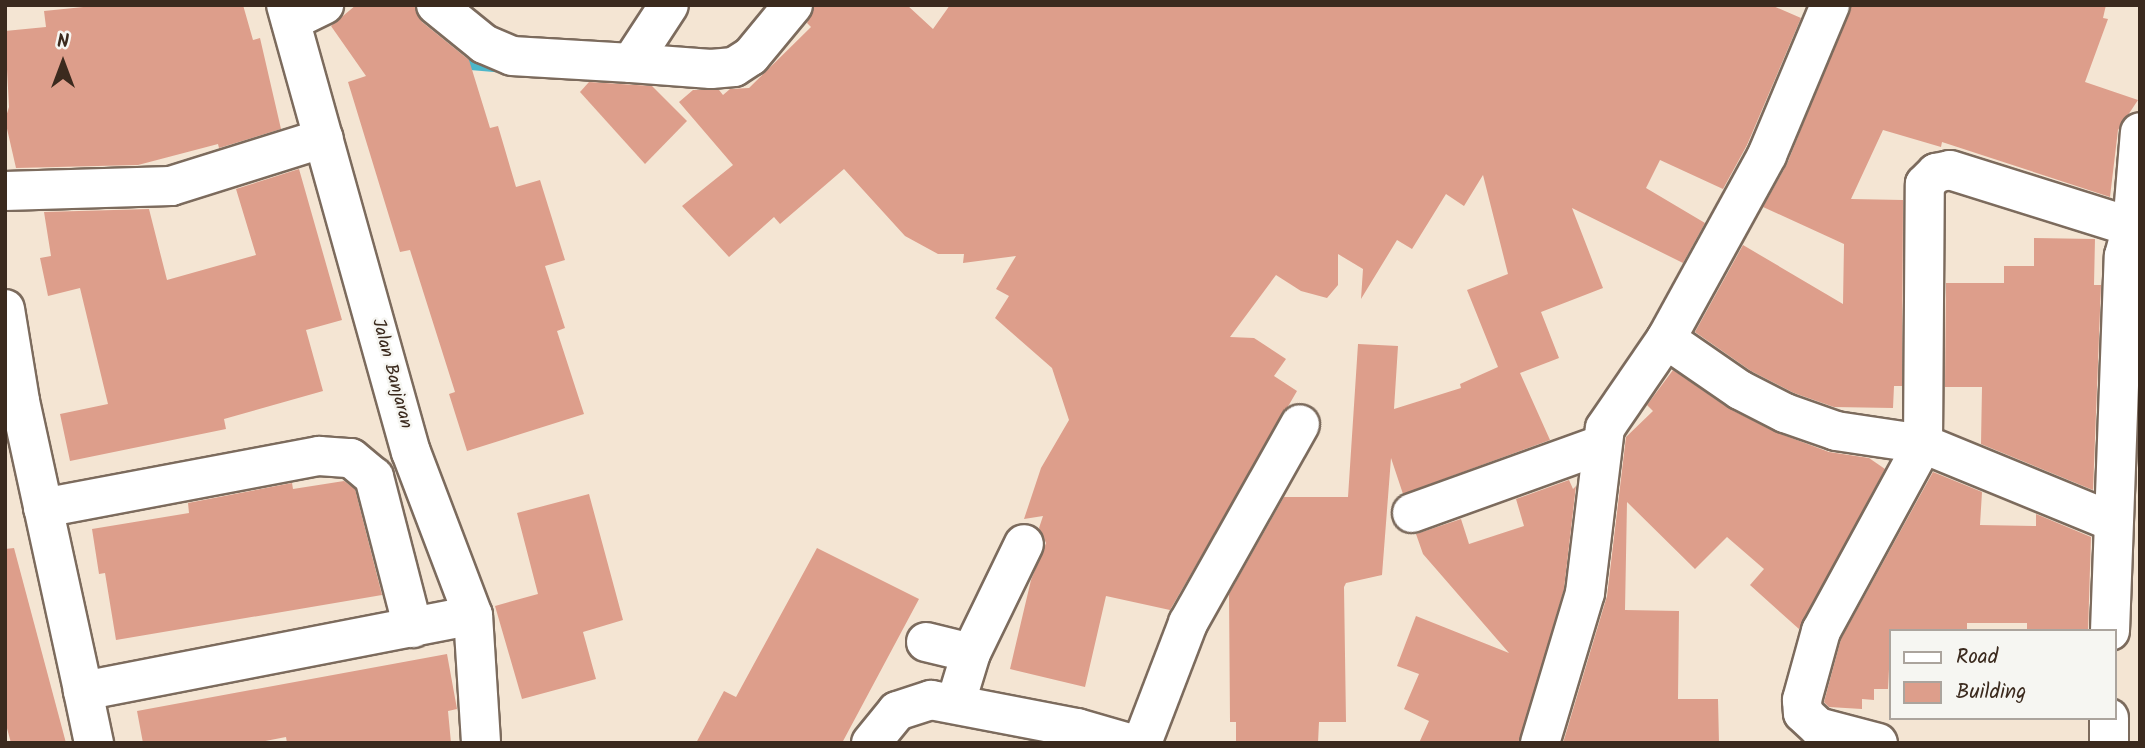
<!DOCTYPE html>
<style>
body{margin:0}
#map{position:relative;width:2145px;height:748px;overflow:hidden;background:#f4e5d3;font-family:Kalam,sans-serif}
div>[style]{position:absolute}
.stream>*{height:10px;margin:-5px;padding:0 5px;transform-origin:5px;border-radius:5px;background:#4db7ca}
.building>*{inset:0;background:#dd9e8b}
.roads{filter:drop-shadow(2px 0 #7c6b5d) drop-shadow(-2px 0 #7c6b5d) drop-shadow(0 2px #7c6b5d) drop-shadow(0 -2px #7c6b5d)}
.minor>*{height:38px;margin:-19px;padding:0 19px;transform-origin:19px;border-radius:19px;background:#fff}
span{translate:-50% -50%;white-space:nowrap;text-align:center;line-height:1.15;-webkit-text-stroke:5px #f6f6f2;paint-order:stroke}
.street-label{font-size:18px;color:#3b2a1e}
.frame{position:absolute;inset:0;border:7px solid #3b2a1e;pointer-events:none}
.legend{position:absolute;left:1889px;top:629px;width:228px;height:91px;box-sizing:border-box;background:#f6f6f2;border:2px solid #aba49d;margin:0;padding:9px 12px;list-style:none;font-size:21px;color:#3b2a1e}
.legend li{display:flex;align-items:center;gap:14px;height:35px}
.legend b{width:35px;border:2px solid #aba49d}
.north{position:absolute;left:28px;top:28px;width:70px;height:70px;-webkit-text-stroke:5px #f6f6f2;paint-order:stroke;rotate:0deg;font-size:19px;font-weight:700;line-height:28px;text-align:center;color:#3b2a1e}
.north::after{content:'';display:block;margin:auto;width:24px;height:32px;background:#3b2a1e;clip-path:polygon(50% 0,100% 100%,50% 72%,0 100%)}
</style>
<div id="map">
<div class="stream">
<i style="left:459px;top:64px;width:38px;rotate:5deg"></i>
</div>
<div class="building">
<i style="clip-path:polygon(103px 5px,243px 5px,253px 40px,260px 38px,281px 129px,219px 148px,218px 144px,138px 165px,16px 168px,5px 120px,9px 107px,5px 31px,46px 27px,44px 11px)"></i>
<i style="clip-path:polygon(356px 5px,415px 5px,422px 22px,469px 60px,490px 128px,498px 126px,516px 187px,540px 180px,565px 260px,545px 266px,565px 328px,557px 331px,584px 414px,467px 451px,449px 394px,455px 392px,410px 250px,400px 252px,348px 82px,366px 76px,331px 26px)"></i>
<i style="clip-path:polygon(814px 5px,907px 5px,933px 29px,950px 5px,1771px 5px,1801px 18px,1747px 145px,1723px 189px,1660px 160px,1646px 188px,1705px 223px,1683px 263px,1572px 208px,1603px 288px,1541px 312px,1559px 358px,1520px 373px,1550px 440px,1403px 494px,1391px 458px,1382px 575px,1346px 583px,1344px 587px,1346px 722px,1319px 722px,1318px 743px,1236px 743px,1236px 722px,1230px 722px,1229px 594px,1284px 497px,1348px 497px,1358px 344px,1398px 346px,1394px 409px,1461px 388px,1460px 384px,1498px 367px,1467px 290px,1508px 274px,1483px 175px,1464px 206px,1446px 194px,1412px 249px,1397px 240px,1361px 299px,1363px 269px,1338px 254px,1338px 285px,1327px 298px,1301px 291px,1276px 275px,1230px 337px,1254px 338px,1286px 359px,1274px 376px,1297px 391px,1170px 610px,1106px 596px,1085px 687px,1010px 669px,1031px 580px,1046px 543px,1039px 528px,1043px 516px,1024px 519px,1041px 468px,1069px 420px,1052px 368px,995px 318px,1009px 296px,996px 289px,1016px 256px,963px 263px,964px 254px,938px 254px,905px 236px,844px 169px,780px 224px,774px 217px,729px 257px,682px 206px,733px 165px,679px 102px,693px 90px,719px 90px,723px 95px,730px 89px,749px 88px,811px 27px,807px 23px)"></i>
<i style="clip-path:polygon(1851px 5px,2106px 5px,2103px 18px,2108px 19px,2085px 82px,2138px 100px,2118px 130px,2110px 197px,1942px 142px,1941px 147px,1883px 130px,1851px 199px,1903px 200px,1902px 386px,1894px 386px,1893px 408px,1834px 407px,1794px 393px,1751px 371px,1695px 332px,1743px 245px,1843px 304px,1844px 244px,1763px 207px,1787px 164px)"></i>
<i style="clip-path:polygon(589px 82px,652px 86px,687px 121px,645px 164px,580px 92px)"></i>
<i style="clip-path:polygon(299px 169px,342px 320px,306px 330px,323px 391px,224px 419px,226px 429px,70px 461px,60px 414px,108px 404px,80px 288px,48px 296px,40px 258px,51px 256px,44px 212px,149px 209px,167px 280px,256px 255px,236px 189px)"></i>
<i style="clip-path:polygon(2034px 238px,2095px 239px,2094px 285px,2101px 285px,2093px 490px,1981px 444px,1982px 387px,1945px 387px,1946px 283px,2004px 283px,2004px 266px,2034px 266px)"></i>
<i style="clip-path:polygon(1673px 370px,1728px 408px,1775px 432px,1829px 452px,1869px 458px,1885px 469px,1799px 629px,1750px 585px,1764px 569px,1727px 537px,1695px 569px,1627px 502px,1625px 610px,1679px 611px,1678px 699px,1718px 699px,1719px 743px,1563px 743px,1607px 596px,1626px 437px,1653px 411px,1647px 405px)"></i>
<i style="clip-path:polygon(1933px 472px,1982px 492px,1980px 525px,2036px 526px,2036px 514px,2091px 537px,2088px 631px,2027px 631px,2027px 623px,1967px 623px,1967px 631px,1891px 630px,1888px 689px,1874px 689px,1874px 700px,1862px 699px,1862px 709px,1829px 707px,1824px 702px,1841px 639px)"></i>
<i style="clip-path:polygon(1569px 480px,1573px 489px,1576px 486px,1564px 589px,1519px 743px,1419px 743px,1429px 721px,1404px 709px,1419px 674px,1397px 666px,1416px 616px,1509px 653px,1423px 554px,1416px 534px,1461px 519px,1469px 544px,1524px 526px,1516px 499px)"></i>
<i style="clip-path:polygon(344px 481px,355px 489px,382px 595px,116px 640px,105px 573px,99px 574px,92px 529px,189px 513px,188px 503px,292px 483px,293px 489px)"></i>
<i style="clip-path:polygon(589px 494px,623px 620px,583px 632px,596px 679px,522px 699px,495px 606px,538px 594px,517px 513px)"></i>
<i style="clip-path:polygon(14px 548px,66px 743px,11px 743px,5px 721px,5px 549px)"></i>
<i style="clip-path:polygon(817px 548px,919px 599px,842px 743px,696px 743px,724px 691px,736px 697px)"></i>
<i style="clip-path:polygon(447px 654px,457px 709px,448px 711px,451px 743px,287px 743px,286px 737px,255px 743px,143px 743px,137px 711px)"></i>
</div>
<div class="roads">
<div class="minor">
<i style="left:286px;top:5px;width:464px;rotate:74.4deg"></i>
<i style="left:411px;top:452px;width:174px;rotate:69.2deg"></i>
<i style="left:473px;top:615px;width:128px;rotate:86.4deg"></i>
<i style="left:436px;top:5px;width:62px;rotate:39.1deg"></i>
<i style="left:484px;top:44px;width:30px;rotate:23deg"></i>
<i style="left:512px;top:56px;width:119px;rotate:3.4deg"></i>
<i style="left:631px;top:63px;width:69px;rotate:-56.8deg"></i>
<i style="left:291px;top:21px;width:37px;rotate:-26deg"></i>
<i style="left:631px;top:63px;width:80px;rotate:4.3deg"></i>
<i style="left:711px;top:69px;width:23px;rotate:-5deg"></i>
<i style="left:734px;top:67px;width:20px;rotate:-33deg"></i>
<i style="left:751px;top:56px;width:66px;rotate:-50.5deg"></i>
<i style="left:5px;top:191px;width:166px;rotate:-1.7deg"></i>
<i style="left:171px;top:186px;width:160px;rotate:-17.4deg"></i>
<i style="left:5px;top:309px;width:93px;rotate:80.7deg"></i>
<i style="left:20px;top:401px;width:297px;rotate:77.7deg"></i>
<i style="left:83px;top:691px;width:397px;rotate:-11deg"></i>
<i style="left:1666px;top:339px;width:90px;rotate:34.6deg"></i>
<i style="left:1740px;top:390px;width:51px;rotate:27.1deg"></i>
<i style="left:1785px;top:413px;width:54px;rotate:19.4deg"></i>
<i style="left:1836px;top:431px;width:88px;rotate:8.5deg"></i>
<i style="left:1923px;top:444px;width:213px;rotate:118.6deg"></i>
<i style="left:1821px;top:631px;width:72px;rotate:105.4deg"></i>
<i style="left:1802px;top:700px;width:13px;rotate:86deg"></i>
<i style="left:1803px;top:713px;width:21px;rotate:43deg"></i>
<i style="left:1818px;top:727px;width:62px;rotate:14.9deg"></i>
<i style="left:43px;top:508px;width:281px;rotate:-10.7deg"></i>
<i style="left:319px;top:456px;width:32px;rotate:4deg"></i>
<i style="left:351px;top:458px;width:30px;rotate:40deg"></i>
<i style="left:374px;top:477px;width:156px;rotate:75.5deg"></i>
<i style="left:1412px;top:513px;width:201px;rotate:-19.8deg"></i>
<i style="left:2111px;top:521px;width:203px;rotate:-157.7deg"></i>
<i style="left:1923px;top:444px;width:260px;rotate:-89.6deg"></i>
<i style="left:1925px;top:184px;width:16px;rotate:-45deg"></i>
<i style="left:1936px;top:173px;width:14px;rotate:-12deg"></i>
<i style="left:1950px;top:170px;width:191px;rotate:17.4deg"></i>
<i style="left:2132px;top:227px;width:95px;rotate:-85.2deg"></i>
<i style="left:2110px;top:631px;width:375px;rotate:-87.9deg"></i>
<i style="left:2124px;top:256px;width:30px;rotate:-75deg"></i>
<i style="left:926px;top:642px;width:46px;rotate:13.7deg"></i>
<i style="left:83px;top:691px;width:53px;rotate:78.1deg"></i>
<i style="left:956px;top:702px;width:51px;rotate:-73deg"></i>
<i style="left:971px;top:653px;width:121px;rotate:-64.1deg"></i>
<i style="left:871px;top:743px;width:41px;rotate:-50.9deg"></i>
<i style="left:897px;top:711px;width:36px;rotate:-18deg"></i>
<i style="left:931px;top:700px;width:149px;rotate:10.9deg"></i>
<i style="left:1077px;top:728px;width:54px;rotate:16.1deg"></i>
<i style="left:1142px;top:743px;width:129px;rotate:-69deg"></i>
<i style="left:1188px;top:623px;width:228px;rotate:-60.6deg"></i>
<i style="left:1540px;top:743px;width:157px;rotate:-73.3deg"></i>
<i style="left:1585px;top:593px;width:166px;rotate:-83.1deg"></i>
<i style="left:1605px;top:428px;width:108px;rotate:-55.6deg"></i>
<i style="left:1666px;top:339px;width:210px;rotate:-61.2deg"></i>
<i style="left:1767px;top:155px;width:163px;rotate:-67.2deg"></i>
<i style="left:2109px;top:743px;width:25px;rotate:-90deg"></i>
</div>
</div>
<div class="street-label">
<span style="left:391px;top:374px;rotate:75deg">Jalan Banjaran</span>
</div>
<div class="frame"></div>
<ul class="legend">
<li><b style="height:9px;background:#fff"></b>Road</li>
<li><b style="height:19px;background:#dd9e8b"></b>Building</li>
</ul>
<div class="north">N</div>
</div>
